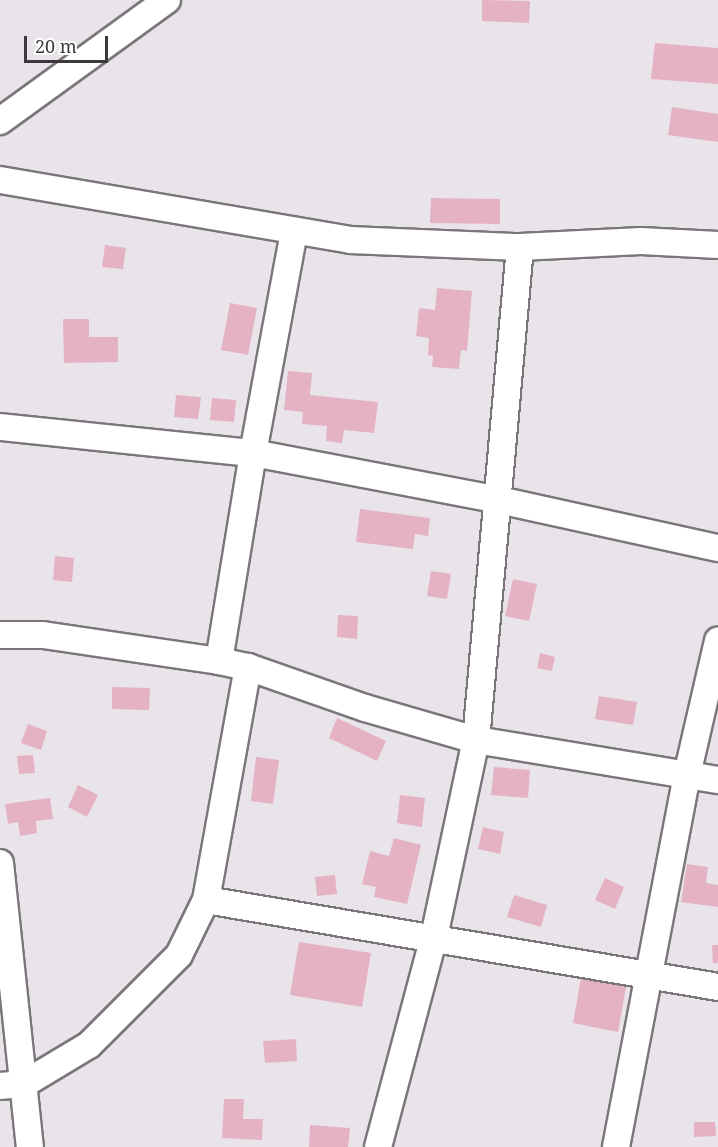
<!DOCTYPE html>
<style>
body{margin:0}
#map{position:relative;width:718px;height:1147px;overflow:hidden;background:#e9e4ea;font-family:"Noto Serif",serif}
div>[style]{position:absolute}
.building>*{inset:0;background:#e5b2c4}
.roads{filter:drop-shadow(2px 0 #7a767a) drop-shadow(-2px 0 #7a767a) drop-shadow(0 2px #7a767a) drop-shadow(0 -2px #7a767a)}
.street>*{height:26px;margin:-13px;padding:0 13px;transform-origin:13px;border-radius:13px;background:#fff}
span{translate:-50% -50%;white-space:nowrap;text-align:center;line-height:1.15;-webkit-text-stroke:4.5px #fff;paint-order:stroke}
.scale{position:absolute;left:24px;top:36px;width:84px;height:27px;box-sizing:border-box;border:3px solid #3b393b;border-top:0;padding-left:8px;font-size:18px;line-height:21px;white-space:nowrap;color:#3b393b;-webkit-text-stroke:4px #fff;paint-order:stroke}
</style>
<div id="map">
<div class="building">
<i style="clip-path:polygon(482px 0,530px 1px,529px 23px,482px 21px)"></i>
<i style="clip-path:polygon(655px 43px,718px 48px,718px 84px,651px 79px)"></i>
<i style="clip-path:polygon(672px 107px,718px 114px,718px 142px,668px 135px)"></i>
<i style="clip-path:polygon(431px 198px,500px 199px,500px 224px,430px 223px)"></i>
<i style="clip-path:polygon(105px 245px,126px 248px,123px 269px,102px 267px)"></i>
<i style="clip-path:polygon(437px 288px,472px 291px,467px 351px,461px 350px,459px 369px,432px 367px,433px 356px,428px 355px,429px 338px,416px 336px,419px 308px,435px 310px)"></i>
<i style="clip-path:polygon(230px 303px,257px 308px,248px 355px,221px 350px)"></i>
<i style="clip-path:polygon(63px 319px,89px 319px,89px 337px,118px 337px,118px 362px,64px 363px)"></i>
<i style="clip-path:polygon(288px 371px,312px 373px,310px 395px,378px 402px,374px 433px,344px 430px,342px 443px,326px 441px,327px 426px,302px 424px,303px 412px,284px 410px)"></i>
<i style="clip-path:polygon(176px 395px,201px 397px,198px 419px,174px 417px)"></i>
<i style="clip-path:polygon(212px 398px,236px 400px,234px 422px,210px 420px)"></i>
<i style="clip-path:polygon(360px 509px,430px 518px,428px 536px,415px 534px,413px 549px,356px 542px)"></i>
<i style="clip-path:polygon(55px 556px,74px 558px,72px 582px,53px 580px)"></i>
<i style="clip-path:polygon(431px 571px,451px 574px,447px 599px,427px 596px)"></i>
<i style="clip-path:polygon(513px 579px,537px 584px,529px 621px,505px 616px)"></i>
<i style="clip-path:polygon(338px 615px,358px 616px,357px 639px,337px 637px)"></i>
<i style="clip-path:polygon(540px 653px,555px 657px,552px 671px,537px 668px)"></i>
<i style="clip-path:polygon(112px 687px,150px 688px,149px 710px,112px 709px)"></i>
<i style="clip-path:polygon(599px 696px,637px 702px,633px 725px,595px 719px)"></i>
<i style="clip-path:polygon(337px 718px,386px 741px,377px 761px,329px 738px)"></i>
<i style="clip-path:polygon(28px 724px,47px 731px,41px 750px,21px 743px)"></i>
<i style="clip-path:polygon(33px 755px,35px 773px,19px 774px,17px 756px)"></i>
<i style="clip-path:polygon(256px 757px,279px 760px,273px 804px,251px 801px)"></i>
<i style="clip-path:polygon(494px 767px,530px 770px,528px 798px,491px 795px)"></i>
<i style="clip-path:polygon(78px 785px,98px 795px,87px 817px,68px 807px)"></i>
<i style="clip-path:polygon(400px 795px,425px 798px,422px 827px,397px 823px)"></i>
<i style="clip-path:polygon(50px 798px,53px 819px,36px 821px,37px 833px,20px 836px,18px 822px,8px 824px,5px 804px)"></i>
<i style="clip-path:polygon(483px 827px,504px 832px,500px 854px,478px 849px)"></i>
<i style="clip-path:polygon(394px 838px,421px 845px,407px 904px,374px 897px,376px 887px,362px 884px,370px 851px,389px 856px)"></i>
<i style="clip-path:polygon(687px 864px,708px 867px,706px 883px,718px 885px,718px 907px,681px 902px)"></i>
<i style="clip-path:polygon(335px 875px,337px 894px,317px 896px,315px 877px)"></i>
<i style="clip-path:polygon(605px 878px,624px 887px,615px 909px,595px 900px)"></i>
<i style="clip-path:polygon(514px 895px,547px 905px,541px 927px,507px 917px)"></i>
<i style="clip-path:polygon(299px 942px,371px 953px,362px 1007px,290px 995px)"></i>
<i style="clip-path:polygon(712px 945px,718px 945px,718px 963px,713px 963px)"></i>
<i style="clip-path:polygon(582px 973px,627px 982px,618px 1032px,573px 1023px)"></i>
<i style="clip-path:polygon(296px 1039px,297px 1061px,265px 1063px,263px 1041px)"></i>
<i style="clip-path:polygon(224px 1099px,244px 1099px,243px 1119px,263px 1119px,262px 1140px,222px 1138px)"></i>
<i style="clip-path:polygon(694px 1122px,715px 1122px,716px 1136px,694px 1137px)"></i>
<i style="clip-path:polygon(310px 1125px,350px 1128px,348px 1147px,309px 1147px)"></i>
</div>
<div class="roads">
<div class="street">
<i style="left:0;top:121px;width:206px;rotate:-35.9deg"></i>
<i style="left:0;top:180px;width:355px;rotate:9.7deg"></i>
<i style="left:350px;top:240px;width:170px;rotate:2.4deg"></i>
<i style="left:520px;top:247px;width:121px;rotate:-2.8deg"></i>
<i style="left:641px;top:241px;width:77px;rotate:3deg"></i>
<i style="left:0;top:427px;width:254px;rotate:5.9deg"></i>
<i style="left:253px;top:453px;width:250px;rotate:10.8deg"></i>
<i style="left:499px;top:500px;width:224px;rotate:12.4deg"></i>
<i style="left:0;top:635px;width:43px"></i>
<i style="left:43px;top:635px;width:178px;rotate:8.4deg"></i>
<i style="left:219px;top:661px;width:30px;rotate:12deg"></i>
<i style="left:248px;top:667px;width:124px;rotate:19.3deg"></i>
<i style="left:365px;top:708px;width:116px;rotate:16.1deg"></i>
<i style="left:476px;top:740px;width:245px;rotate:9.4deg"></i>
<i style="left:219px;top:661px;width:211px;rotate:-80.7deg"></i>
<i style="left:253px;top:453px;width:226px;rotate:-79.5deg"></i>
<i style="left:0;top:863px;width:286px;rotate:84deg"></i>
<i style="left:206px;top:900px;width:519px;rotate:9.64deg"></i>
<i style="left:0;top:1086px;width:24px;rotate:-5deg"></i>
<i style="left:24px;top:1084px;width:76px;rotate:-31deg"></i>
<i style="left:89px;top:1045px;width:127px;rotate:-45deg"></i>
<i style="left:179px;top:955px;width:61px;rotate:-63.9deg"></i>
<i style="left:206px;top:900px;width:237px;rotate:-79.8deg"></i>
<i style="left:378px;top:1147px;width:217px;rotate:-75.1deg"></i>
<i style="left:434px;top:937px;width:201px;rotate:-78deg"></i>
<i style="left:476px;top:740px;width:495px;rotate:-84.9deg"></i>
<i style="left:616px;top:1147px;width:379px;rotate:-79.2deg"></i>
<i style="left:687px;top:775px;width:138px;rotate:-77deg"></i>
</div>
</div>
<div class="scale">20 m</div>
</div>
